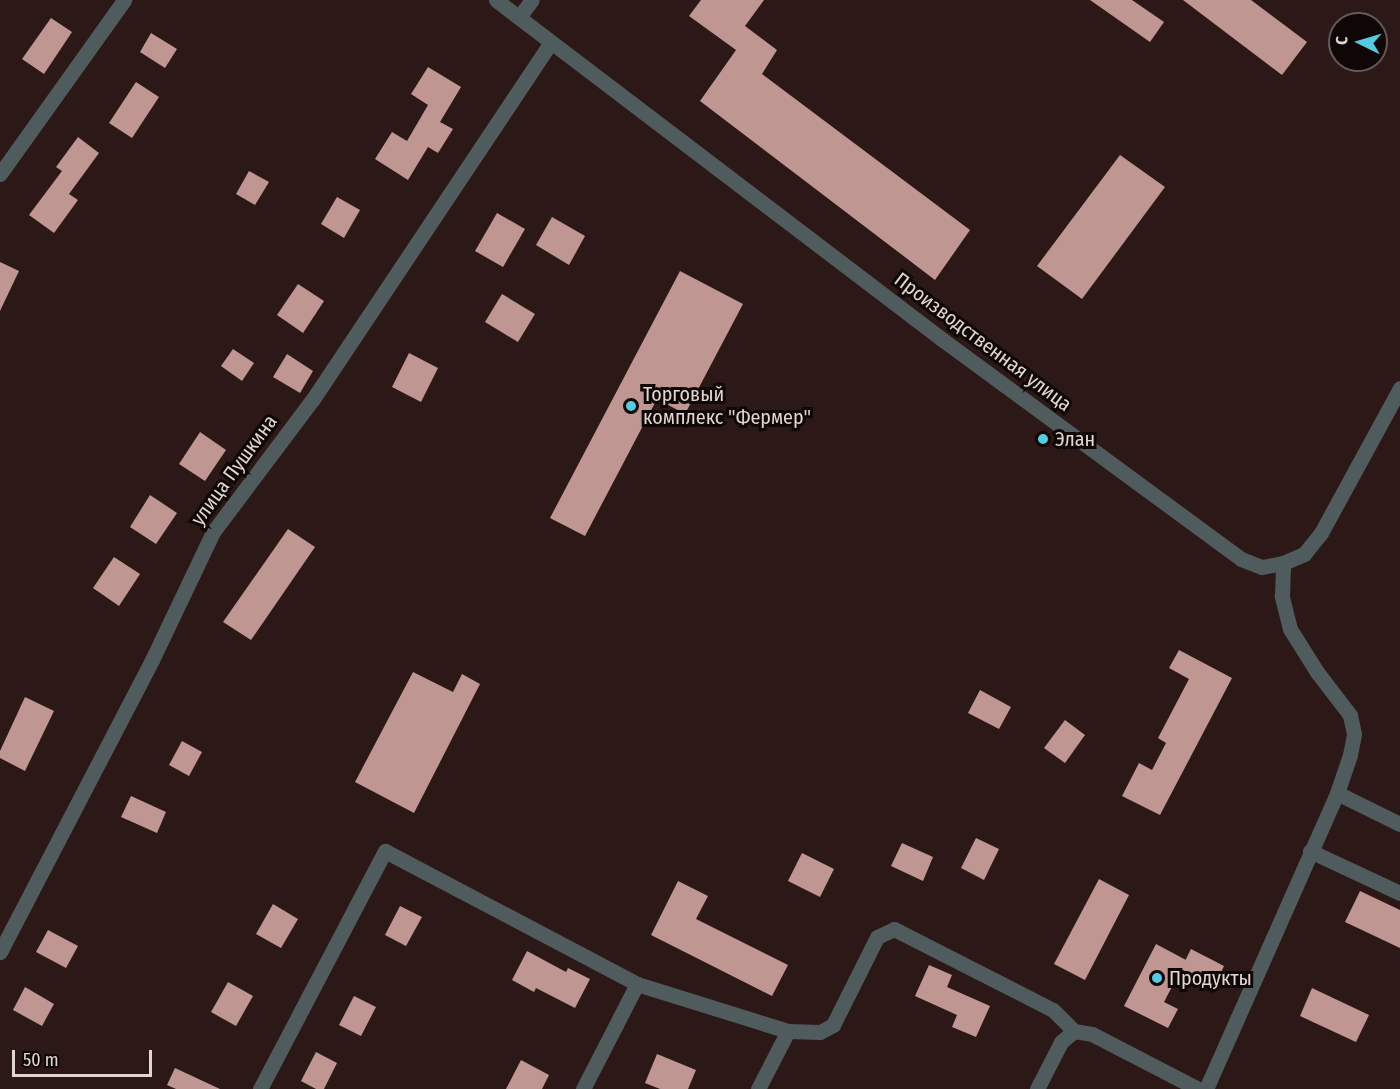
<!DOCTYPE html>
<meta charset="utf-8">
<style>
body{margin:0}
#map{position:relative;width:1400px;height:1089px;overflow:hidden;background:#2c1917;font-family:"Fira Sans Condensed",sans-serif}
div>[style]{position:absolute}
.building>*{inset:0;background:#bf9692}
.minor>*{height:15px;margin:-7.5px;padding:0 7.5px;transform-origin:7.5px;border-radius:7.5px;background:#505b5d}
.dots>*{width:16px;height:16px;translate:-50% -50%;box-sizing:border-box;border:3px solid #0e0706;border-radius:50%}
span{translate:-50% -50%;white-space:nowrap;text-align:center;line-height:1.15;-webkit-text-stroke:6px #0e0706;paint-order:stroke}
.street-label{font-size:20px;color:#e2d5d3}
.poi-label{font-size:20px;color:#e2d5d3}
.left{translate:0 -50%;text-align:left}
.north{position:absolute;left:1328px;top:12px;width:60px;height:60px;box-sizing:border-box;background:#0e0706;border:2px solid #635958;border-radius:50%;rotate:275deg;font-size:16px;font-weight:700;line-height:24px;text-align:center;color:#e2d5d3}
.north::after{content:'';display:block;margin:auto;width:21px;height:27px;background:#55cae0;clip-path:polygon(50% 0,100% 100%,50% 72%,0 100%)}
.scale{position:absolute;left:12px;top:1050px;width:140px;height:27px;box-sizing:border-box;border:3px solid #e2d5d3;border-top:0;padding-left:8px;font-size:18px;line-height:21px;white-space:nowrap;color:#e2d5d3;-webkit-text-stroke:4px #0e0706;paint-order:stroke}
</style>
<div id="map">
<div class="building">
<i style="clip-path:polygon(701px 0,764px 0,745px 26px,777px 50px,762px 74px,970px 230px,935px 280px,700px 101px,736px 50px,689px 16px)"></i>
<i style="clip-path:polygon(1090px 0,1132px 0,1164px 22px,1150px 42px)"></i>
<i style="clip-path:polygon(1183px 0,1251px 0,1307px 42px,1282px 75px)"></i>
<i style="clip-path:polygon(51px 18px,72px 32px,44px 74px,22px 59px)"></i>
<i style="clip-path:polygon(151px 33px,177px 49px,165px 68px,140px 52px)"></i>
<i style="clip-path:polygon(428px 67px,461px 87px,440px 122px,453px 129px,438px 153px,428px 147px,408px 180px,375px 159px,392px 132px,407px 141px,428px 105px,411px 94px)"></i>
<i style="clip-path:polygon(136px 82px,159px 97px,132px 138px,109px 123px)"></i>
<i style="clip-path:polygon(78px 137px,99px 153px,69px 194px,78px 200px,54px 233px,29px 215px,62px 171px,56px 167px)"></i>
<i style="clip-path:polygon(1120px 155px,1165px 187px,1082px 299px,1037px 266px)"></i>
<i style="clip-path:polygon(249px 171px,269px 182px,255px 205px,236px 194px)"></i>
<i style="clip-path:polygon(337px 197px,360px 210px,344px 238px,321px 224px)"></i>
<i style="clip-path:polygon(497px 213px,525px 229px,503px 267px,475px 251px)"></i>
<i style="clip-path:polygon(552px 217px,585px 236px,569px 265px,536px 245px)"></i>
<i style="clip-path:polygon(0 262px,19px 271px,0 311px)"></i>
<i style="clip-path:polygon(680px 271px,743px 304px,685px 414px,657px 399px,585px 536px,550px 518px)"></i>
<i style="clip-path:polygon(298px 284px,324px 301px,303px 333px,277px 315px)"></i>
<i style="clip-path:polygon(502px 294px,535px 314px,518px 342px,485px 322px)"></i>
<i style="clip-path:polygon(233px 349px,254px 363px,242px 381px,221px 366px)"></i>
<i style="clip-path:polygon(409px 353px,438px 368px,421px 402px,392px 387px)"></i>
<i style="clip-path:polygon(287px 354px,313px 371px,300px 393px,273px 377px)"></i>
<i style="clip-path:polygon(200px 432px,226px 450px,205px 481px,179px 464px)"></i>
<i style="clip-path:polygon(150px 495px,177px 513px,156px 544px,130px 527px)"></i>
<i style="clip-path:polygon(288px 529px,315px 547px,251px 640px,223px 622px)"></i>
<i style="clip-path:polygon(114px 557px,140px 574px,119px 606px,93px 588px)"></i>
<i style="clip-path:polygon(1179px 650px,1232px 678px,1160px 815px,1122px 796px,1139px 763px,1152px 770px,1166px 743px,1158px 738px,1189px 679px,1169px 668px)"></i>
<i style="clip-path:polygon(413px 672px,453px 692px,462px 674px,480px 684px,414px 813px,355px 782px)"></i>
<i style="clip-path:polygon(980px 690px,1011px 707px,999px 729px,968px 713px)"></i>
<i style="clip-path:polygon(25px 697px,54px 711px,25px 771px,0 758px,0 751px)"></i>
<i style="clip-path:polygon(1065px 720px,1085px 735px,1065px 763px,1044px 748px)"></i>
<i style="clip-path:polygon(182px 741px,202px 752px,189px 776px,169px 765px)"></i>
<i style="clip-path:polygon(131px 796px,166px 812px,157px 833px,121px 817px)"></i>
<i style="clip-path:polygon(976px 838px,999px 849px,984px 880px,961px 868px)"></i>
<i style="clip-path:polygon(902px 843px,933px 857px,923px 881px,891px 866px)"></i>
<i style="clip-path:polygon(802px 853px,834px 869px,820px 897px,788px 881px)"></i>
<i style="clip-path:polygon(1099px 879px,1129px 895px,1085px 980px,1054px 964px)"></i>
<i style="clip-path:polygon(678px 881px,708px 896px,696px 919px,788px 965px,772px 996px,651px 935px)"></i>
<i style="clip-path:polygon(1360px 891px,1400px 910px,1400px 948px,1345px 922px)"></i>
<i style="clip-path:polygon(273px 904px,298px 919px,281px 948px,256px 934px)"></i>
<i style="clip-path:polygon(400px 906px,422px 917px,406px 946px,385px 935px)"></i>
<i style="clip-path:polygon(48px 930px,78px 946px,66px 968px,36px 952px)"></i>
<i style="clip-path:polygon(1156px 944px,1186px 960px,1164px 1002px,1178px 1009px,1168px 1028px,1124px 1006px)"></i>
<i style="clip-path:polygon(1191px 949px,1224px 966px,1214px 987px,1181px 969px)"></i>
<i style="clip-path:polygon(527px 951px,566px 972px,568px 968px,590px 979px,575px 1008px,536px 988px,534px 992px,512px 980px)"></i>
<i style="clip-path:polygon(929px 965px,952px 975px,947px 987px,990px 1006px,976px 1037px,952px 1027px,957px 1015px,915px 996px)"></i>
<i style="clip-path:polygon(228px 982px,253px 996px,236px 1026px,211px 1012px)"></i>
<i style="clip-path:polygon(25px 987px,54px 1004px,42px 1026px,13px 1010px)"></i>
<i style="clip-path:polygon(1312px 988px,1369px 1015px,1356px 1042px,1300px 1016px)"></i>
<i style="clip-path:polygon(354px 996px,376px 1007px,361px 1036px,339px 1025px)"></i>
<i style="clip-path:polygon(316px 1052px,337px 1063px,324px 1089px,316px 1089px,301px 1081px)"></i>
<i style="clip-path:polygon(657px 1054px,696px 1070px,688px 1089px,660px 1089px,645px 1083px)"></i>
<i style="clip-path:polygon(521px 1060px,549px 1075px,542px 1089px,506px 1089px)"></i>
<i style="clip-path:polygon(175px 1068px,220px 1089px,176px 1089px,167px 1085px)"></i>
</div>
<div class="minor">
<i style="left:496px;top:0;width:562px;rotate:37.26deg"></i>
<i style="left:943px;top:340px;width:370px;rotate:36.3deg"></i>
<i style="left:1241px;top:559px;width:22px;rotate:21deg"></i>
<i style="left:1262px;top:567px;width:21px;rotate:-11deg"></i>
<i style="left:1283px;top:563px;width:23px;rotate:-23deg"></i>
<i style="left:1304px;top:554px;width:27px;rotate:-51deg"></i>
<i style="left:1321px;top:533px;width:165px;rotate:-61.4deg"></i>
<i style="left:519px;top:17px;width:21px;rotate:-53deg"></i>
<i style="left:0;top:174px;width:214px;rotate:-54.5deg"></i>
<i style="left:1337px;top:793px;width:70px;rotate:26.2deg"></i>
<i style="left:1310px;top:851px;width:99px;rotate:25deg"></i>
<i style="left:0;top:952px;width:329px;rotate:-62.5deg"></i>
<i style="left:152px;top:660px;width:142px;rotate:-64.5deg"></i>
<i style="left:213px;top:532px;width:166px;rotate:-53.1deg"></i>
<i style="left:313px;top:399px;width:429px;rotate:-56.3deg"></i>
<i style="left:1074px;top:1031px;width:18px;rotate:9deg"></i>
<i style="left:1092px;top:1034px;width:119px;rotate:27.4deg"></i>
<i style="left:260px;top:1089px;width:269px;rotate:-62.3deg"></i>
<i style="left:385px;top:851px;width:285px;rotate:27.8deg"></i>
<i style="left:637px;top:984px;width:158px;rotate:17.3deg"></i>
<i style="left:788px;top:1031px;width:32px;rotate:2deg"></i>
<i style="left:820px;top:1032px;width:15px;rotate:-28deg"></i>
<i style="left:833px;top:1025px;width:98px;rotate:-63.4deg"></i>
<i style="left:877px;top:937px;width:19px;rotate:-25deg"></i>
<i style="left:894px;top:929px;width:178px;rotate:27deg"></i>
<i style="left:1053px;top:1010px;width:30px;rotate:45deg"></i>
<i style="left:583px;top:1089px;width:118px;rotate:-62.8deg"></i>
<i style="left:758px;top:1089px;width:65px;rotate:-62.7deg"></i>
<i style="left:1037px;top:1089px;width:53px;rotate:-62.9deg"></i>
<i style="left:1061px;top:1042px;width:17px;rotate:-40deg"></i>
<i style="left:1206px;top:1089px;width:324px;rotate:-66.1deg"></i>
<i style="left:1337px;top:793px;width:40px;rotate:-71.1deg"></i>
<i style="left:1350px;top:755px;width:21px;rotate:-79deg"></i>
<i style="left:1354px;top:734px;width:19px;rotate:-102deg"></i>
<i style="left:1350px;top:715px;width:54px;rotate:-127.5deg"></i>
<i style="left:1317px;top:672px;width:51px;rotate:-122.1deg"></i>
<i style="left:1290px;top:629px;width:34px;rotate:-104deg"></i>
<i style="left:1282px;top:596px;width:33px;rotate:-88deg"></i>
</div>
<div class="dots">
<i style="left:631px;top:406px;background:#55cae0"></i>
<i style="left:1043px;top:439px;background:#55cae0"></i>
<i style="left:1157px;top:978px;background:#55cae0"></i>
</div>
<div class="street-label">
<span style="left:983px;top:342px;rotate:37deg">Производственная улица</span>
<span style="left:234px;top:470px;rotate:-54deg">улица Пушкина</span>
</div>
<div class="poi-label">
<span class="left" style="left:643px;top:406px">Торговый<br>комплекс "Фермер"</span>
<span class="left" style="left:1055px;top:439px">Элан</span>
<span class="left" style="left:1169px;top:978px">Продукты</span>
</div>
<div class="north">С</div>
<div class="scale">50 m</div>
</div>
